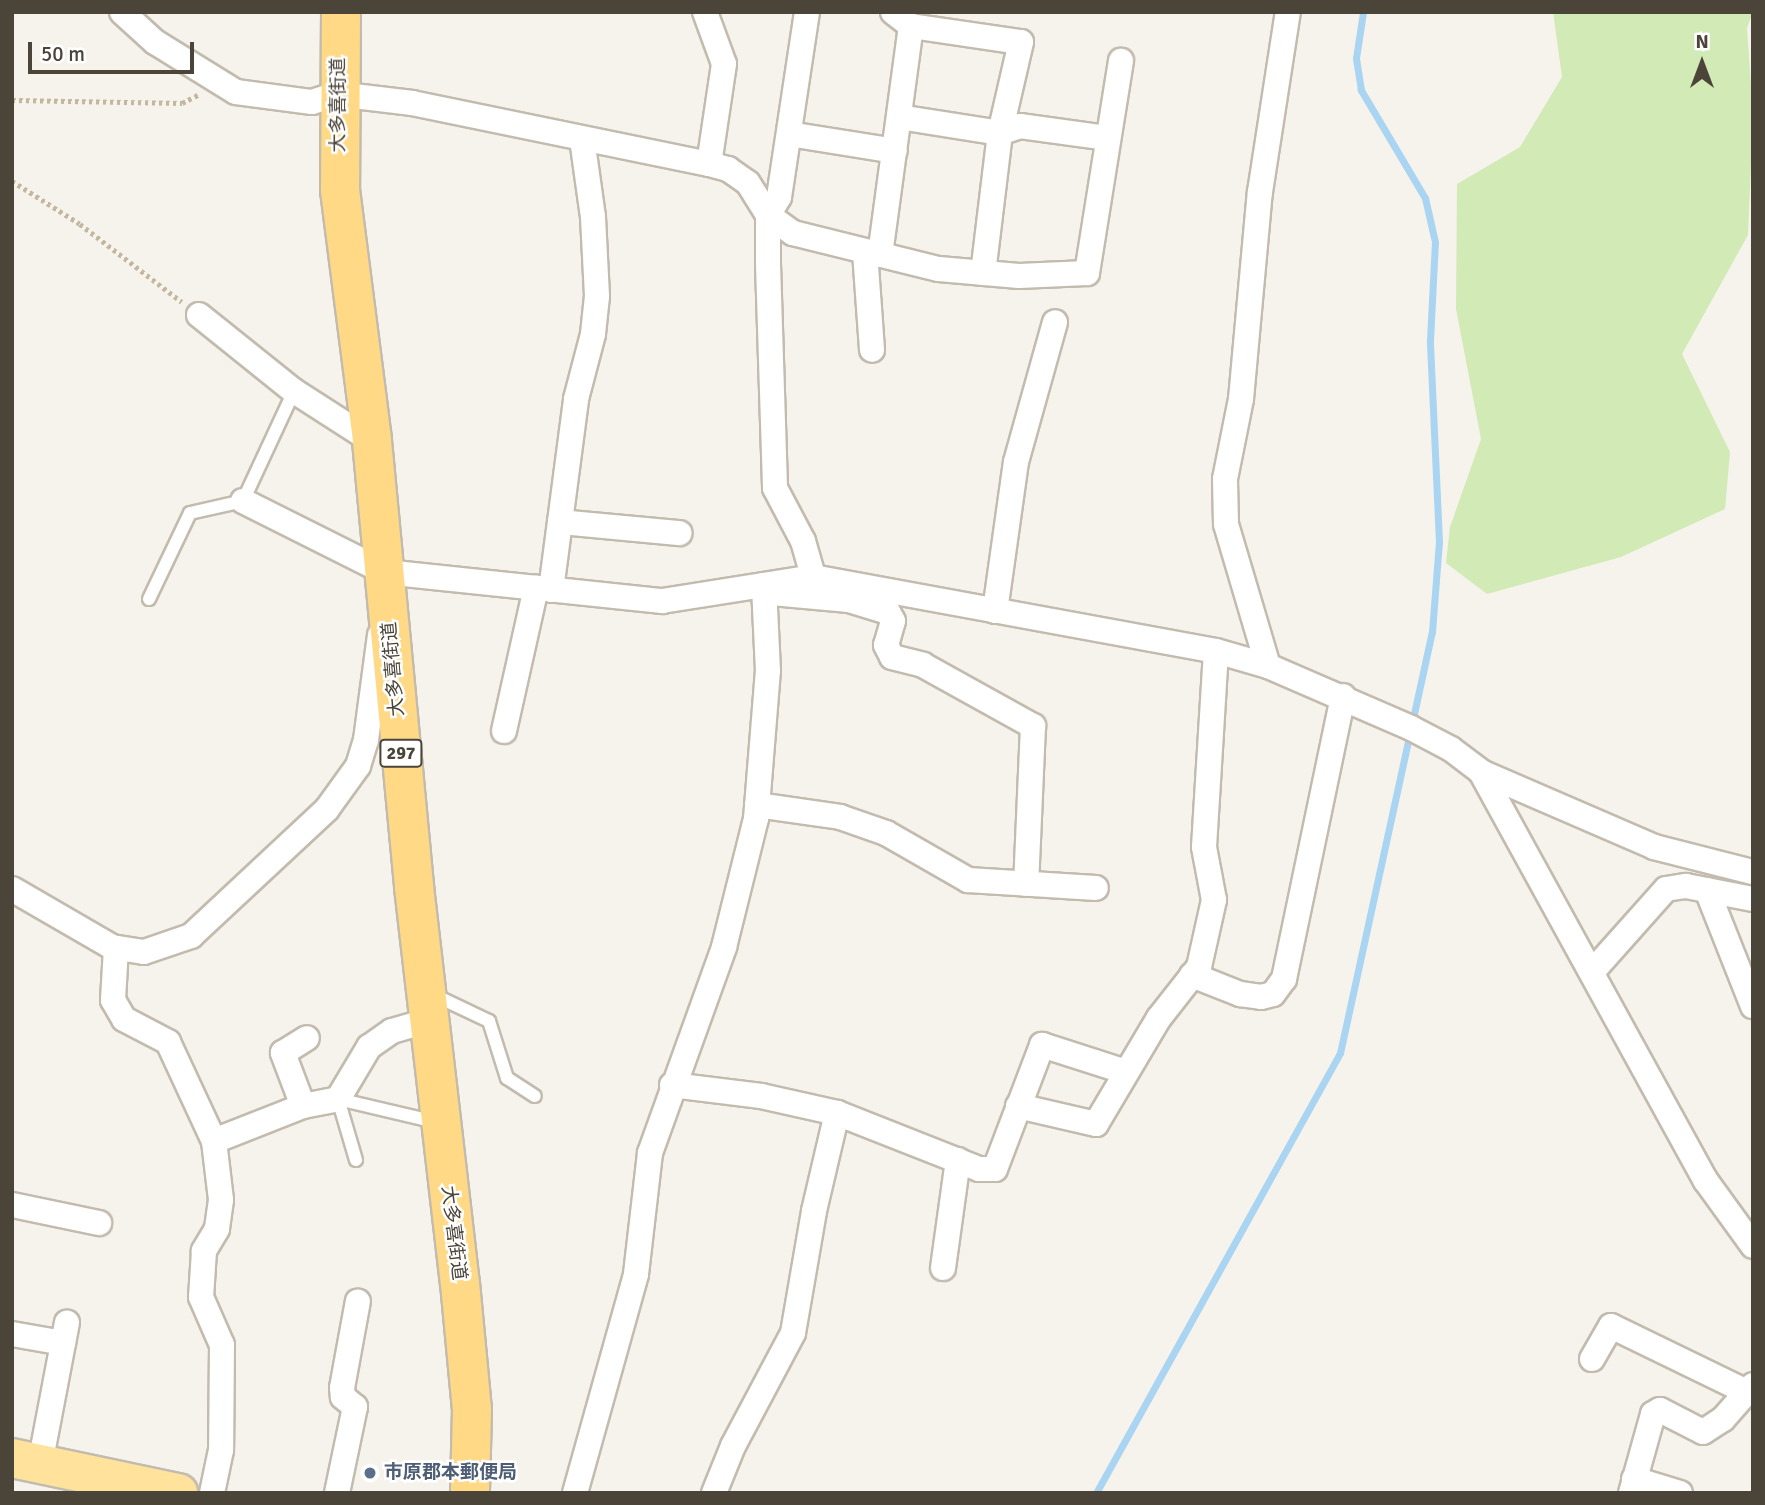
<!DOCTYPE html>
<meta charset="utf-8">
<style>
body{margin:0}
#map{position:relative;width:1765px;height:1505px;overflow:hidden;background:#f6f3ec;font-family:Signika,"Noto Sans JP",sans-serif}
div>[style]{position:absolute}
.green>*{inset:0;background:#d2eab5}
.stream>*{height:7px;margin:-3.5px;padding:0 3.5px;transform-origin:3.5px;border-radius:3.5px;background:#a9d4f2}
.path>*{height:4.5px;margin-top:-2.25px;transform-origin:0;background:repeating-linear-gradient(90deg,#c4b79f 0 3.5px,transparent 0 7px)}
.roads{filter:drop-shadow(2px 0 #c2bbae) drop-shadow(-2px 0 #c2bbae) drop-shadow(0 2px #c2bbae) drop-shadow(0 -2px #c2bbae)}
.service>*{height:12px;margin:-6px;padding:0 6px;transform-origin:6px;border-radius:6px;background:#fff}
.minor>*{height:24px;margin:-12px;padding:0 12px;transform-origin:12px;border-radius:12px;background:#fff}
.primary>*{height:38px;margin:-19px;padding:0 19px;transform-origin:19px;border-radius:19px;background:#ffe39c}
.trunk>*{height:38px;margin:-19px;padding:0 19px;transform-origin:19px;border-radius:19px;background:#ffd985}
.dots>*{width:19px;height:19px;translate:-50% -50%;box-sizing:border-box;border:4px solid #fff;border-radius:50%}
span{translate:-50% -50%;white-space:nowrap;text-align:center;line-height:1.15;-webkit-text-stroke:5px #fff;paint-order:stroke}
.shield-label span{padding:2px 5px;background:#fff;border:2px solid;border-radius:5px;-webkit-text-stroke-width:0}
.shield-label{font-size:18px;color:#4b4439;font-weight:700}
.street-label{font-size:19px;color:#4b4439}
.service-label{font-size:19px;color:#4e5e75;font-weight:700}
.left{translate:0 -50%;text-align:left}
.frame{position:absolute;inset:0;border:14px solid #4b4439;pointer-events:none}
.north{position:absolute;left:1667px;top:28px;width:70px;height:70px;-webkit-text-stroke:5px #fff;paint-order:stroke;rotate:0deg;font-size:19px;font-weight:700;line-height:28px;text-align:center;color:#4b4439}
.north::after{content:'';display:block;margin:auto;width:24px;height:32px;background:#4b4439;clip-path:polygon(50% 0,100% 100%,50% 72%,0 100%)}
.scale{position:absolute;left:28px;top:42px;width:166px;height:32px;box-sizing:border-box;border:4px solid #4b4439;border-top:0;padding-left:9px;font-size:21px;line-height:24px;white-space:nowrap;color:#4b4439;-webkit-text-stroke:5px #fff;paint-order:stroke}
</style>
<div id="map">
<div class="green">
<i style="clip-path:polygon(1553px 12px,1753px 12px,1747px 28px,1753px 115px,1748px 235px,1682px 354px,1730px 452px,1725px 509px,1621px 557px,1487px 594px,1446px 563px,1450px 527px,1481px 439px,1456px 309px,1457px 184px,1520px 147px,1562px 77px)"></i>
</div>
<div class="stream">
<i style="left:1096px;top:1493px;width:503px;rotate:-60.99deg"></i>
<i style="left:1340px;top:1053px;width:431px;rotate:-77.7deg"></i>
<i style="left:1432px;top:632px;width:90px;rotate:-85.6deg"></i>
<i style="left:1439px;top:542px;width:202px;rotate:-92.6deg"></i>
<i style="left:1430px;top:340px;width:98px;rotate:-87.1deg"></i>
<i style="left:1435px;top:242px;width:45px;rotate:-102.8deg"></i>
<i style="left:1425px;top:198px;width:126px;rotate:-120.7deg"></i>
<i style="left:1361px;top:90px;width:32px;rotate:-99deg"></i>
<i style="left:1356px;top:58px;width:47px;rotate:-81.3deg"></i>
</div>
<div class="path">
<i style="left:12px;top:100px;width:170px;rotate:1deg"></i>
<i style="left:182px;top:103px;width:18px;rotate:-27deg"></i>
<i style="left:12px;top:181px;width:80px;rotate:32.3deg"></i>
<i style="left:80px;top:224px;width:128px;rotate:37.4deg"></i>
</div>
<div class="roads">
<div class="service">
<i style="left:149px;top:599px;width:95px;rotate:-64.5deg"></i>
<i style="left:190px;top:513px;width:54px;rotate:-12.8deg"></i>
<i style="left:243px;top:501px;width:121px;rotate:-65.1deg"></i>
<i style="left:434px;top:995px;width:61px;rotate:25.3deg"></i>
<i style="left:489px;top:1021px;width:60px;rotate:72.5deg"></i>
<i style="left:507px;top:1078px;width:33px;rotate:33deg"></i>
<i style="left:356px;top:1160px;width:64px;rotate:-106.4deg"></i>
<i style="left:338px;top:1099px;width:101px;rotate:13.2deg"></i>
</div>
<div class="minor">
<i style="left:122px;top:12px;width:45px;rotate:42.3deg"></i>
<i style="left:155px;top:42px;width:95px;rotate:31.7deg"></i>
<i style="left:236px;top:92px;width:77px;rotate:7.5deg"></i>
<i style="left:312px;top:102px;width:26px;rotate:-18deg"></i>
<i style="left:337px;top:94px;width:76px;rotate:6.8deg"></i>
<i style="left:412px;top:103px;width:303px;rotate:11.6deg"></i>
<i style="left:709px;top:164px;width:20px;rotate:15deg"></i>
<i style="left:728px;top:169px;width:24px;rotate:35deg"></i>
<i style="left:748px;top:183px;width:38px;rotate:58deg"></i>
<i style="left:768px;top:215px;width:31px;rotate:36deg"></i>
<i style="left:793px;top:233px;width:150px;rotate:13.9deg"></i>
<i style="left:939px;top:269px;width:80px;rotate:5deg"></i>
<i style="left:1019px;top:276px;width:68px;rotate:-2.5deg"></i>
<i style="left:1087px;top:273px;width:215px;rotate:-80.9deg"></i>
<i style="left:705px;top:12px;width:55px;rotate:69.9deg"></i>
<i style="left:724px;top:64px;width:101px;rotate:98.5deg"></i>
<i style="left:807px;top:12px;width:187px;rotate:98.6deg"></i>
<i style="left:779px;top:197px;width:21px;rotate:121deg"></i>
<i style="left:768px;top:215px;width:49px;rotate:90deg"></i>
<i style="left:768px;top:264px;width:224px;rotate:88.2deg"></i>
<i style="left:775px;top:488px;width:60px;rotate:62.2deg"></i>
<i style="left:803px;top:541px;width:37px;rotate:74deg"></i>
<i style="left:893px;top:12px;width:23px;rotate:38deg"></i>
<i style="left:911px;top:26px;width:111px;rotate:8.3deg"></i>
<i style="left:1021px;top:42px;width:93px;rotate:103deg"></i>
<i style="left:1000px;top:133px;width:141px;rotate:96.9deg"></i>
<i style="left:899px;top:117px;width:102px;rotate:9deg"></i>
<i style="left:1000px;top:133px;width:21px;rotate:-19deg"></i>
<i style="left:1020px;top:126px;width:89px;rotate:7.8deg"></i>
<i style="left:789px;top:134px;width:107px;rotate:9.1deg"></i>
<i style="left:865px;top:252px;width:98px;rotate:85.9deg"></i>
<i style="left:880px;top:255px;width:231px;rotate:-82.3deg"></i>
<i style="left:199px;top:315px;width:122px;rotate:38.7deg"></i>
<i style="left:294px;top:391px;width:93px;rotate:32.7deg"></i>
<i style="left:243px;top:501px;width:159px;rotate:26.6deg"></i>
<i style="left:385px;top:572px;width:279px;rotate:6deg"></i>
<i style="left:662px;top:601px;width:153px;rotate:-9deg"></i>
<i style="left:813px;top:577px;width:410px;rotate:10.4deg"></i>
<i style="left:1216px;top:651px;width:54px;rotate:16.1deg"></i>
<i style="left:1268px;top:666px;width:156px;rotate:23.4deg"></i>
<i style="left:1411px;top:728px;width:45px;rotate:27.7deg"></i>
<i style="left:1451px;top:749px;width:38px;rotate:37deg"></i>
<i style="left:1481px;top:772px;width:467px;rotate:61.2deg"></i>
<i style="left:1706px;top:1181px;width:80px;rotate:54.1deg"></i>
<i style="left:560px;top:522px;width:120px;rotate:5.3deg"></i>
<i style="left:551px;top:590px;width:193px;rotate:-82.5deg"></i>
<i style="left:576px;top:399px;width:67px;rotate:-75.3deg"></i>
<i style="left:593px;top:334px;width:38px;rotate:-84deg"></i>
<i style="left:597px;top:296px;width:79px;rotate:-92.9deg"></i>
<i style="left:593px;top:217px;width:79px;rotate:-98deg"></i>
<i style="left:772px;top:593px;width:77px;rotate:5.2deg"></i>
<i style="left:849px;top:600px;width:41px;rotate:17.1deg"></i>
<i style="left:888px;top:612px;width:10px;rotate:61deg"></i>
<i style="left:893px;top:621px;width:25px;rotate:106deg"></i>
<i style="left:886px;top:645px;width:13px;rotate:63deg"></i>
<i style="left:892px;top:657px;width:32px;rotate:14deg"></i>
<i style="left:923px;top:665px;width:126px;rotate:29deg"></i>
<i style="left:1033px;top:726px;width:158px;rotate:92.5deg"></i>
<i style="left:995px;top:611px;width:150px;rotate:-82deg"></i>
<i style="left:1016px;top:462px;width:145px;rotate:-74.4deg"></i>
<i style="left:1268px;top:666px;width:148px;rotate:-106.5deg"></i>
<i style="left:1226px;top:524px;width:45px;rotate:-91.3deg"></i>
<i style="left:1225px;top:479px;width:82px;rotate:-78.7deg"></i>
<i style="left:1241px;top:399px;width:208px;rotate:-84.8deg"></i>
<i style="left:1260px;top:192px;width:182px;rotate:-81.2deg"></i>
<i style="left:504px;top:731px;width:147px;rotate:-77.4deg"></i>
<i style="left:1481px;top:772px;width:189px;rotate:23.4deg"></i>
<i style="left:1654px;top:847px;width:102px;rotate:14.2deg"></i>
<i style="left:757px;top:805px;width:84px;rotate:8.2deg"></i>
<i style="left:840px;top:817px;width:49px;rotate:19.2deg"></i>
<i style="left:886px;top:833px;width:95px;rotate:29.8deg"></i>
<i style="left:968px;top:880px;width:128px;rotate:3.6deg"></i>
<i style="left:12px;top:889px;width:116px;rotate:30.1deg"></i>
<i style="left:112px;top:947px;width:32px;rotate:9deg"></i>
<i style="left:144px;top:952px;width:50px;rotate:-18.8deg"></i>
<i style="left:191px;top:936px;width:186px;rotate:-43deg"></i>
<i style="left:327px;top:809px;width:53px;rotate:-54.2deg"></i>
<i style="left:358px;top:766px;width:27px;rotate:-73deg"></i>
<i style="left:366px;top:740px;width:106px;rotate:-82.4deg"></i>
<i style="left:1707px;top:890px;width:125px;rotate:68.4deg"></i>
<i style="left:116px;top:948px;width:52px;rotate:93.3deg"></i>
<i style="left:113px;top:1000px;width:22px;rotate:60deg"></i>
<i style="left:124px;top:1019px;width:50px;rotate:27.6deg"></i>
<i style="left:168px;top:1042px;width:109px;rotate:65.1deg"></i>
<i style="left:214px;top:1141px;width:59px;rotate:83.2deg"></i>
<i style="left:221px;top:1200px;width:29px;rotate:98deg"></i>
<i style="left:217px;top:1229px;width:26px;rotate:121deg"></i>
<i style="left:204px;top:1251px;width:46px;rotate:93.7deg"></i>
<i style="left:201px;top:1297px;width:52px;rotate:66.4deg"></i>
<i style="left:222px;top:1345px;width:105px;rotate:90.5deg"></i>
<i style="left:221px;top:1450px;width:44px;rotate:101.8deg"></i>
<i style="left:1592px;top:972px;width:111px;rotate:-48.3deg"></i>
<i style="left:1666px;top:889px;width:20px;rotate:-9deg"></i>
<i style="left:1686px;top:886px;width:68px;rotate:11deg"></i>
<i style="left:1192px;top:975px;width:52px;rotate:21.6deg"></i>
<i style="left:1240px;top:994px;width:21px;rotate:8deg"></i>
<i style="left:1261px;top:997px;width:12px;rotate:-14deg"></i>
<i style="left:1273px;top:994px;width:19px;rotate:-54deg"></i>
<i style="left:1284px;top:979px;width:289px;rotate:-78.2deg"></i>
<i style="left:672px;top:1085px;width:90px;rotate:7deg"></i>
<i style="left:761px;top:1096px;width:78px;rotate:12.6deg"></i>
<i style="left:837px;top:1113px;width:153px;rotate:21.5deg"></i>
<i style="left:979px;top:1169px;width:16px"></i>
<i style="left:995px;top:1169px;width:133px;rotate:-69.2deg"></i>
<i style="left:1042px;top:1045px;width:88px;rotate:17.8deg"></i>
<i style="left:303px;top:1106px;width:57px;rotate:-110.7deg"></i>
<i style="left:283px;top:1053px;width:28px;rotate:-32deg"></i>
<i style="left:1018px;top:1106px;width:80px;rotate:13deg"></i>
<i style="left:1096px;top:1124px;width:123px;rotate:-59.3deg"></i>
<i style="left:1159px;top:1018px;width:65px;rotate:-51.9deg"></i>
<i style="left:1199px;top:967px;width:69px;rotate:-77.4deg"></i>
<i style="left:1214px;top:900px;width:54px;rotate:-100.7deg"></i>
<i style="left:1204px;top:847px;width:196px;rotate:-86.5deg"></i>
<i style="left:214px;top:1141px;width:96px;rotate:-21.5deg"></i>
<i style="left:303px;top:1106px;width:36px;rotate:-11deg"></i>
<i style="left:338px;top:1099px;width:61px;rotate:-59.2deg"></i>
<i style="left:369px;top:1047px;width:28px;rotate:-35deg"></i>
<i style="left:392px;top:1031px;width:37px;rotate:-16deg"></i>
<i style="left:12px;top:1205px;width:89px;rotate:11.7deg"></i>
<i style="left:943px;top:1268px;width:109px;rotate:-82.1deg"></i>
<i style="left:12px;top:1334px;width:52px;rotate:10deg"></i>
<i style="left:1592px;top:1359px;width:38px;rotate:-60deg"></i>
<i style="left:1611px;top:1326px;width:151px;rotate:25.9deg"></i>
<i style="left:40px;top:1464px;width:144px;rotate:-79.2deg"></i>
<i style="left:1634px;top:1479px;width:48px;rotate:16.9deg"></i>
<i style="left:337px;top:1493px;width:88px;rotate:-78.2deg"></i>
<i style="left:355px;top:1407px;width:16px;rotate:-140deg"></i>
<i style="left:343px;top:1397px;width:9px;rotate:-96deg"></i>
<i style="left:342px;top:1388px;width:88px;rotate:-79.6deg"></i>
<i style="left:575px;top:1493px;width:227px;rotate:-74.4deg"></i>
<i style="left:636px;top:1274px;width:122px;rotate:-83.4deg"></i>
<i style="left:650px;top:1153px;width:219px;rotate:-70.2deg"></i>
<i style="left:724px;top:947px;width:132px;rotate:-76deg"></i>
<i style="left:756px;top:819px;width:148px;rotate:-85.4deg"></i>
<i style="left:768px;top:671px;width:86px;rotate:-92.7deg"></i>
<i style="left:714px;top:1493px;width:51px;rotate:-68deg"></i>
<i style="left:733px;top:1446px;width:128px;rotate:-62deg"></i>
<i style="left:793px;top:1333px;width:124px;rotate:-80.2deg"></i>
<i style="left:814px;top:1211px;width:101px;rotate:-76.8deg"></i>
<i style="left:1631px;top:1493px;width:82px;rotate:-74.4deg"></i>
<i style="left:1653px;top:1414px;width:8px;rotate:-30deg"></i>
<i style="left:1660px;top:1410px;width:48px;rotate:27.1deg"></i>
<i style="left:1703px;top:1432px;width:24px;rotate:-33deg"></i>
<i style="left:1723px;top:1419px;width:45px;rotate:-48.6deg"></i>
</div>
<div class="primary">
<i style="left:12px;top:1458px;width:170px;rotate:11.9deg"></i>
</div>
<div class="trunk">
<i style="left:341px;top:12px;width:178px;rotate:90.3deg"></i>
<i style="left:340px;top:190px;width:253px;rotate:82.7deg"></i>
<i style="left:372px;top:441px;width:448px;rotate:84.6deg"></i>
<i style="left:414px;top:887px;width:399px;rotate:83.4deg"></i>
<i style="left:460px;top:1283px;width:127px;rotate:84.6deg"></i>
<i style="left:472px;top:1409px;width:84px;rotate:91.4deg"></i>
</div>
</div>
<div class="dots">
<i style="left:370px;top:1473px;background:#5c6f8a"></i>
</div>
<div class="shield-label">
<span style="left:401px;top:753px">297</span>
</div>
<div class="street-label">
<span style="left:339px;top:105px;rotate:-90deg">大多喜街道</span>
<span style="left:394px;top:669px;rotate:-95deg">大多喜街道</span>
<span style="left:453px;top:1233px;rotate:83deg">大多喜街道</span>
</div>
<div class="service-label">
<span class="left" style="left:384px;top:1473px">市原郡本郵便局</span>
</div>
<div class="frame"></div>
<div class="north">N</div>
<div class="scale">50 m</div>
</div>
